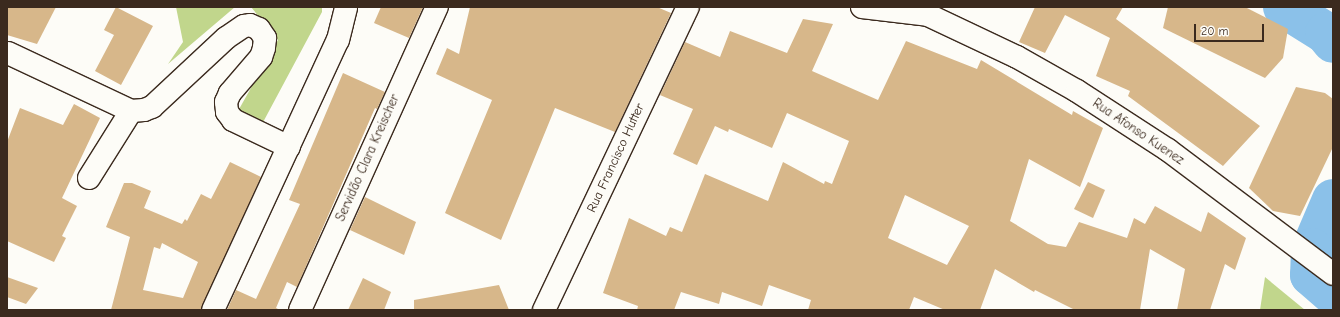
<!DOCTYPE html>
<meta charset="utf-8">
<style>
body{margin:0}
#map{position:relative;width:1340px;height:317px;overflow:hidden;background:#fdfcf7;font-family:"Comic Neue",sans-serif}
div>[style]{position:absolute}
.green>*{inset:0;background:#c1d68c}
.river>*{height:42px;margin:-21px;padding:0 21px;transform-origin:21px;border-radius:21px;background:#8bc1e9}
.building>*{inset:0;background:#d7b78a}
.roads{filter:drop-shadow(1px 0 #3b2a1e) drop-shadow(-1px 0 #3b2a1e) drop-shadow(0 1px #3b2a1e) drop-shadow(0 -1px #3b2a1e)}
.minor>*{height:22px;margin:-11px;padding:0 11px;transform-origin:11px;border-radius:11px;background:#fdfcf7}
span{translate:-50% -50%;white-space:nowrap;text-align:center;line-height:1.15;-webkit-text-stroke:3.5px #fdfcf7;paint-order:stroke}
.street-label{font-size:13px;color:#3b2a1e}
.frame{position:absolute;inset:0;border:8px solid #3b2a1e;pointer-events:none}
.scale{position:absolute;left:1194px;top:24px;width:70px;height:18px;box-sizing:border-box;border:2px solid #3b2a1e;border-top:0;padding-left:5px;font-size:12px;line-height:14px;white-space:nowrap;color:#3b2a1e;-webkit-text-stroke:3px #fdfcf7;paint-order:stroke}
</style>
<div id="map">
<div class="green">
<i style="clip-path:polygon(176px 7px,235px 7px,168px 64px,183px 42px)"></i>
<i style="clip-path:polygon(251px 7px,322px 7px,322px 12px,261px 126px,238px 111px,278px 40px)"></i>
<i style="clip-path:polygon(1265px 277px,1305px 310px,1260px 310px)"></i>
</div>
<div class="river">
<i style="left:1284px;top:7px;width:49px;rotate:31.8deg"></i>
<i style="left:1326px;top:33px;width:11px;rotate:52deg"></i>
<i style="left:1333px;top:200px;width:53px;rotate:113.2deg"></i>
<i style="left:1312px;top:249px;width:26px;rotate:92deg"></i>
<i style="left:1311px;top:275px;width:29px;rotate:41deg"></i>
</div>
<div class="building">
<i style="clip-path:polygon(7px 7px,56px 7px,37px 44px,7px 35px)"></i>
<i style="clip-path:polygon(116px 7px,153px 26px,121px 85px,95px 71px,114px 35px,104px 30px)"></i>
<i style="clip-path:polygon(381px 7px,423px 7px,409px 38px,374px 23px)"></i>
<i style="clip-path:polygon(470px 7px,657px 7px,671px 13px,615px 132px,555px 108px,501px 240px,445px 213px,492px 100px,436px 74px,447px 48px,459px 54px)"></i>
<i style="clip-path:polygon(1035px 7px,1123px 7px,1116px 19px,1260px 126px,1223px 166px,1128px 96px,1130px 91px,1096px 76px,1110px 38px,1065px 15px,1045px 53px,1019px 42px)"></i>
<i style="clip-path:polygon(1168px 7px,1245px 7px,1288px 29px,1283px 58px,1265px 78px,1163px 28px)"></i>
<i style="clip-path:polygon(evenodd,803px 19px,833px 24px,812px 71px,878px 100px,906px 41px,977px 69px,981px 60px,1072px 115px,1073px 111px,1103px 128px,1080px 187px,1029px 159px,1010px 221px,1048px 244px,1066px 247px,1079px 222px,1127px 238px,1134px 218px,1145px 224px,1155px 206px,1201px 232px,1208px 212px,1246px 238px,1235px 270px,1225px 264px,1210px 310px,1177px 310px,1185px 269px,1150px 249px,1140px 310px,1075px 310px,1035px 290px,1034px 292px,995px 269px,980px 310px,945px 310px,914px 297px,909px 310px,808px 310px,811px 300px,769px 285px,762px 306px,722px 292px,719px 304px,681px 292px,674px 310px,637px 310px,638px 306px,603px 293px,629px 218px,666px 236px,670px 227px,682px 232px,705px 174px,768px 201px,783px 162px,824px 184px,825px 181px,832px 184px,849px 141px,787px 113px,772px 148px,729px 129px,728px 132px,715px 126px,697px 165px,673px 154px,693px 109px,660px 95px,685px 42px,720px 57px,730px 31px,787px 53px,803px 19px,905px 195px,969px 226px,947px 265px,888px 238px,905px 195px)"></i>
<i style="clip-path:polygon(343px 73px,385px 92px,377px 109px,375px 108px,297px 287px,287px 282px,276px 308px,280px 310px,227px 310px,236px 290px,256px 299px,300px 204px,289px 200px)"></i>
<i style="clip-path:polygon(1296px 87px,1325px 93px,1333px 99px,1333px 147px,1300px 216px,1273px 211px,1249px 188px)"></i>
<i style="clip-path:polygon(74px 104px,100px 118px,62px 198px,77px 206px,62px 236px,66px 238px,54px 262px,7px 241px,7px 142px,20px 108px,63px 125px)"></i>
<i style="clip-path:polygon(evenodd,230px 162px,261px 177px,201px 310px,111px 310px,130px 237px,106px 227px,124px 183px,132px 183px,151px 191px,144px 208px,182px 224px,185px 219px,187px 221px,201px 194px,211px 199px,230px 162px,162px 243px,198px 262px,183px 298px,143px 290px,154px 247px,160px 249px,162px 243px)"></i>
<i style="clip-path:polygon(1088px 182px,1105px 190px,1093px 218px,1074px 209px)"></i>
<i style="clip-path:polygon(365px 197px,416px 222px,404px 255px,350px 230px)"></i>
<i style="clip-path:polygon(7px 277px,38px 288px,26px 304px,7px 297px)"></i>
<i style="clip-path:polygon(363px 278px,391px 292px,384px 310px,348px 310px)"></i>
<i style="clip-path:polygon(499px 285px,509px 310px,414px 310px,414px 300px)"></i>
</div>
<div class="roads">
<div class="minor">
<i style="left:862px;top:7px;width:66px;rotate:6.9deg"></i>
<i style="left:928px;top:15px;width:98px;rotate:25.3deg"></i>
<i style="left:1017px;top:57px;width:69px;rotate:29.5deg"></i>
<i style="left:1077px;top:91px;width:108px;rotate:33deg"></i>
<i style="left:1168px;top:150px;width:206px;rotate:36.9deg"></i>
<i style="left:8px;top:53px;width:136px;rotate:25.2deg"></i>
<i style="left:131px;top:111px;width:13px;rotate:-4deg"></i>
<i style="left:144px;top:110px;width:9px;rotate:-21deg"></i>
<i style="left:152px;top:107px;width:101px;rotate:-43deg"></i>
<i style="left:226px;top:38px;width:22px;rotate:-34deg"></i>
<i style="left:244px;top:26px;width:6px;rotate:-9deg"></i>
<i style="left:250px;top:25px;width:10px;rotate:24deg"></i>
<i style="left:259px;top:29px;width:11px;rotate:56deg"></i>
<i style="left:265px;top:38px;width:10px;rotate:96deg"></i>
<i style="left:264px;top:48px;width:9px;rotate:108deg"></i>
<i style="left:261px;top:57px;width:48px;rotate:130.7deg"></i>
<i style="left:230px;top:93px;width:10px;rotate:114deg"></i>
<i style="left:226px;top:102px;width:10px;rotate:84deg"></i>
<i style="left:227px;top:112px;width:10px;rotate:53deg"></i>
<i style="left:233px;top:120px;width:62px;rotate:25.7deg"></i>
<i style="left:89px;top:178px;width:79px;rotate:-57.9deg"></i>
<i style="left:213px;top:310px;width:298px;rotate:-65.2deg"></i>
<i style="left:338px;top:40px;width:34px;rotate:-76deg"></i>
<i style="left:300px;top:310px;width:333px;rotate:-65.7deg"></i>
<i style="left:544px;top:310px;width:335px;rotate:-64.6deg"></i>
</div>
</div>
<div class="street-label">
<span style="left:1138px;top:132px;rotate:34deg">Rua Afonso Kuenez</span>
<span style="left:368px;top:158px;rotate:-66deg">Servidão Clara Kreischer</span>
<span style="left:616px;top:158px;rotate:-65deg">Rua Francisco Hutter</span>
</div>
<div class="frame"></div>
<div class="scale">20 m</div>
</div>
